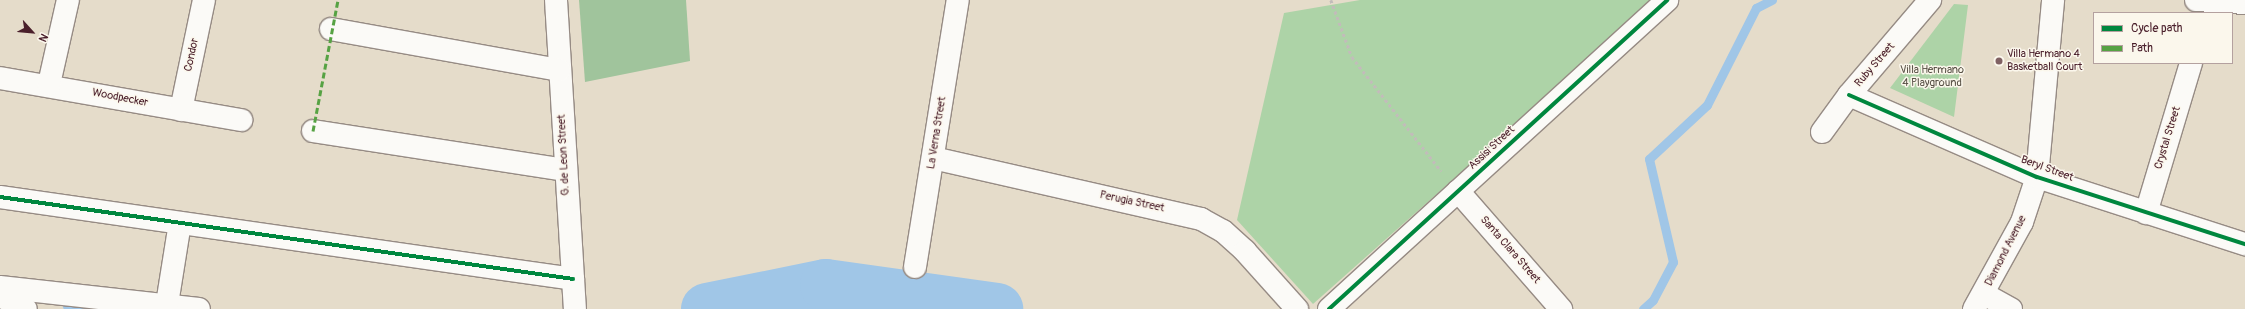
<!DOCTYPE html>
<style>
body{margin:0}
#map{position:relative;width:2245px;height:309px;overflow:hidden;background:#e5dcca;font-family:Pangolin,sans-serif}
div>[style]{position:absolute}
.green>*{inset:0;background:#add3a7}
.forest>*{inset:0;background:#a0c49c}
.stream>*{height:9px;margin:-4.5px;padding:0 4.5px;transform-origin:4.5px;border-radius:4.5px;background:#a0c6e7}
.river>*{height:52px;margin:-26px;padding:0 26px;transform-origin:26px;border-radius:26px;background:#a0c6e7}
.path>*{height:2.5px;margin-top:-1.25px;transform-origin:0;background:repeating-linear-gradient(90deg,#c2bcba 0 3px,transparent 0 6px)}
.roads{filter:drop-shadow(1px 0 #968b84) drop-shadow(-1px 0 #968b84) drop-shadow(0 1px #968b84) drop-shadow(0 -1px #968b84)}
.minor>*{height:22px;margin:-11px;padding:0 11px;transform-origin:11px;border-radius:11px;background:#fbfaf7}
.quiet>*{height:3px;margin-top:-1.5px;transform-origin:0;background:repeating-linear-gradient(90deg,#56a243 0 6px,transparent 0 9px)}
.cycleway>*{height:4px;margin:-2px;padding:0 2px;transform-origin:2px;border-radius:2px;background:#00873e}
.dots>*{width:11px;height:11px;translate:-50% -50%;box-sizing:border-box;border:2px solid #fbf7ec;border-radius:50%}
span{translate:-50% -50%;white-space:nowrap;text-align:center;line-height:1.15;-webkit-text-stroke:3px #fbf7ec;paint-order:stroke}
.street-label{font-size:11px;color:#4a1f2b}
.poi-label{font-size:11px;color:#4a1f2b}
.left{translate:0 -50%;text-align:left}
.park-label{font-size:11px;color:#5a5348}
.legend{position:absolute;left:2093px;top:12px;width:140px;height:52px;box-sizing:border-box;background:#fbf7ec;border:1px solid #b4a19f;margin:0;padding:5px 7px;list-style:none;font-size:12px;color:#4a1f2b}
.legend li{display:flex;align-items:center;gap:8px;height:20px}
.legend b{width:20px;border:1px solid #b4a19f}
.north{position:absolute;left:12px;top:12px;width:40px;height:40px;-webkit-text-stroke:3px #fbf7ec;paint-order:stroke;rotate:117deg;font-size:11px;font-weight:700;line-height:16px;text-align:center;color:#4a1f2b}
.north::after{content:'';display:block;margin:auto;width:14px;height:18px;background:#4a1f2b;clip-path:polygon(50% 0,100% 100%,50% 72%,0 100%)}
</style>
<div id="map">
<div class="green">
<i style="clip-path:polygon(1360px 0,1655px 0,1313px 304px,1237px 220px,1284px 13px)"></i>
<i style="clip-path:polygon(1954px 4px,1968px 5px,1954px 117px,1890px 88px)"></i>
</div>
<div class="forest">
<i style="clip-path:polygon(579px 0,686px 0,690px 61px,585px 82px)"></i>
</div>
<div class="stream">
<i style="left:67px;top:306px;width:19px;rotate:9deg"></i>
<i style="left:1643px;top:309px;width:13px;rotate:-42deg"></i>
<i style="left:1653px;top:300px;width:43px;rotate:-62.2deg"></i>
<i style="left:1673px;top:262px;width:106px;rotate:-103.1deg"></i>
<i style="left:1649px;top:159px;width:79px;rotate:-43deg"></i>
<i style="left:1707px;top:105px;width:109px;rotate:-63.2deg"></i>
<i style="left:1756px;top:8px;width:18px;rotate:-27deg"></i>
</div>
<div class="river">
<i style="left:707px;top:309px;width:121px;rotate:-11.4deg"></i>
<i style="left:826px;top:285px;width:173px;rotate:8deg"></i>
</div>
<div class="path">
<i style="left:1331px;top:0;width:61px;rotate:69.8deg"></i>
<i style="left:1352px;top:57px;width:145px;rotate:52deg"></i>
</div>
<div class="roads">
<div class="minor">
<i style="left:556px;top:0;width:310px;rotate:86.5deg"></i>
<i style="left:2196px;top:0;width:49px;rotate:3.5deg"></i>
<i style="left:331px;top:29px;width:232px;rotate:10.2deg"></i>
<i style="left:0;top:78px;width:245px;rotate:9.9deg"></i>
<i style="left:49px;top:84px;width:86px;rotate:-77.3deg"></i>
<i style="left:1849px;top:95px;width:205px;rotate:23.6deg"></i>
<i style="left:2037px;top:177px;width:219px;rotate:17.9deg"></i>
<i style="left:181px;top:110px;width:112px;rotate:-78.2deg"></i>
<i style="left:313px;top:131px;width:255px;rotate:8.8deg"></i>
<i style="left:1822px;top:132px;width:46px;rotate:-53.9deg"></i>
<i style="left:1849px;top:95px;width:125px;rotate:-49.5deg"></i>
<i style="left:933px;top:158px;width:275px;rotate:12.8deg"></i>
<i style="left:1201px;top:219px;width:25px;rotate:29deg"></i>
<i style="left:1223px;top:231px;width:30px;rotate:42deg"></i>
<i style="left:1245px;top:251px;width:78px;rotate:48.1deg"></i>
<i style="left:1458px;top:191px;width:157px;rotate:48.9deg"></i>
<i style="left:0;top:197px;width:579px;rotate:8.14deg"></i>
<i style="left:2146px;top:213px;width:157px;rotate:-73.3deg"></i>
<i style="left:915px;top:267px;width:270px;rotate:-80.9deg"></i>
<i style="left:0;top:287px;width:200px;rotate:6.3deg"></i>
<i style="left:1984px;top:294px;width:31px;rotate:29deg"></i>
<i style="left:0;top:296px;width:29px;rotate:27deg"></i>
<i style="left:167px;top:304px;width:82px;rotate:-80.9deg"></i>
<i style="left:1329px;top:309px;width:458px;rotate:-42.4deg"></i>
<i style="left:1974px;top:309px;width:99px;rotate:-61.1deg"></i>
<i style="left:2022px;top:222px;width:47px;rotate:-71.6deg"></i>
<i style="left:2037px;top:177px;width:178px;rotate:-84.8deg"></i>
</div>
</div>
<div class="quiet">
<i style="left:313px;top:131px;width:133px;rotate:-79.2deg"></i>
</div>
<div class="cycleway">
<i style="left:1849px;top:95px;width:205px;rotate:23.6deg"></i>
<i style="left:2037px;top:177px;width:219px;rotate:17.9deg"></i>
<i style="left:0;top:197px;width:579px;rotate:8.14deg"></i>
<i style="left:1329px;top:309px;width:458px;rotate:-42.4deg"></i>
</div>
<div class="dots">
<i style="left:1999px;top:61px;background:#806163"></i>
</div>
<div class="street-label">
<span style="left:192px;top:55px;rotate:-78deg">Condor</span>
<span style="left:1875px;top:65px;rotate:-49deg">Ruby Street</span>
<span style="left:120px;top:98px;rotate:11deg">Woodpecker</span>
<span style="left:937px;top:133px;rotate:-81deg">La Verna Street</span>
<span style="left:2168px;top:138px;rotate:-73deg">Crystal Street</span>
<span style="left:1492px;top:148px;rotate:-43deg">Assisi Street</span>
<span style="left:564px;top:155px;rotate:-93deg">G. de Leon Street</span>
<span style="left:2047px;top:169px;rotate:20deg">Beryl Street</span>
<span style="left:1132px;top:202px;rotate:12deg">Perugia Street</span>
<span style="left:1510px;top:250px;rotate:49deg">Santa Clara Street</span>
<span style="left:2006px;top:251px;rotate:-63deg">Diamond Avenue</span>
</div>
<div class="poi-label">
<span class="left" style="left:2007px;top:61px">Villa Hermano 4<br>Basketball Court</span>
</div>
<div class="park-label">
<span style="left:1932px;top:77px">Villa Hermano<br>4 Playground</span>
</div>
<ul class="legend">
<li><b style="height:5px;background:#00873e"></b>Cycle path</li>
<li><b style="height:5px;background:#56a243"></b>Path</li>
</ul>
<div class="north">N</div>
</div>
